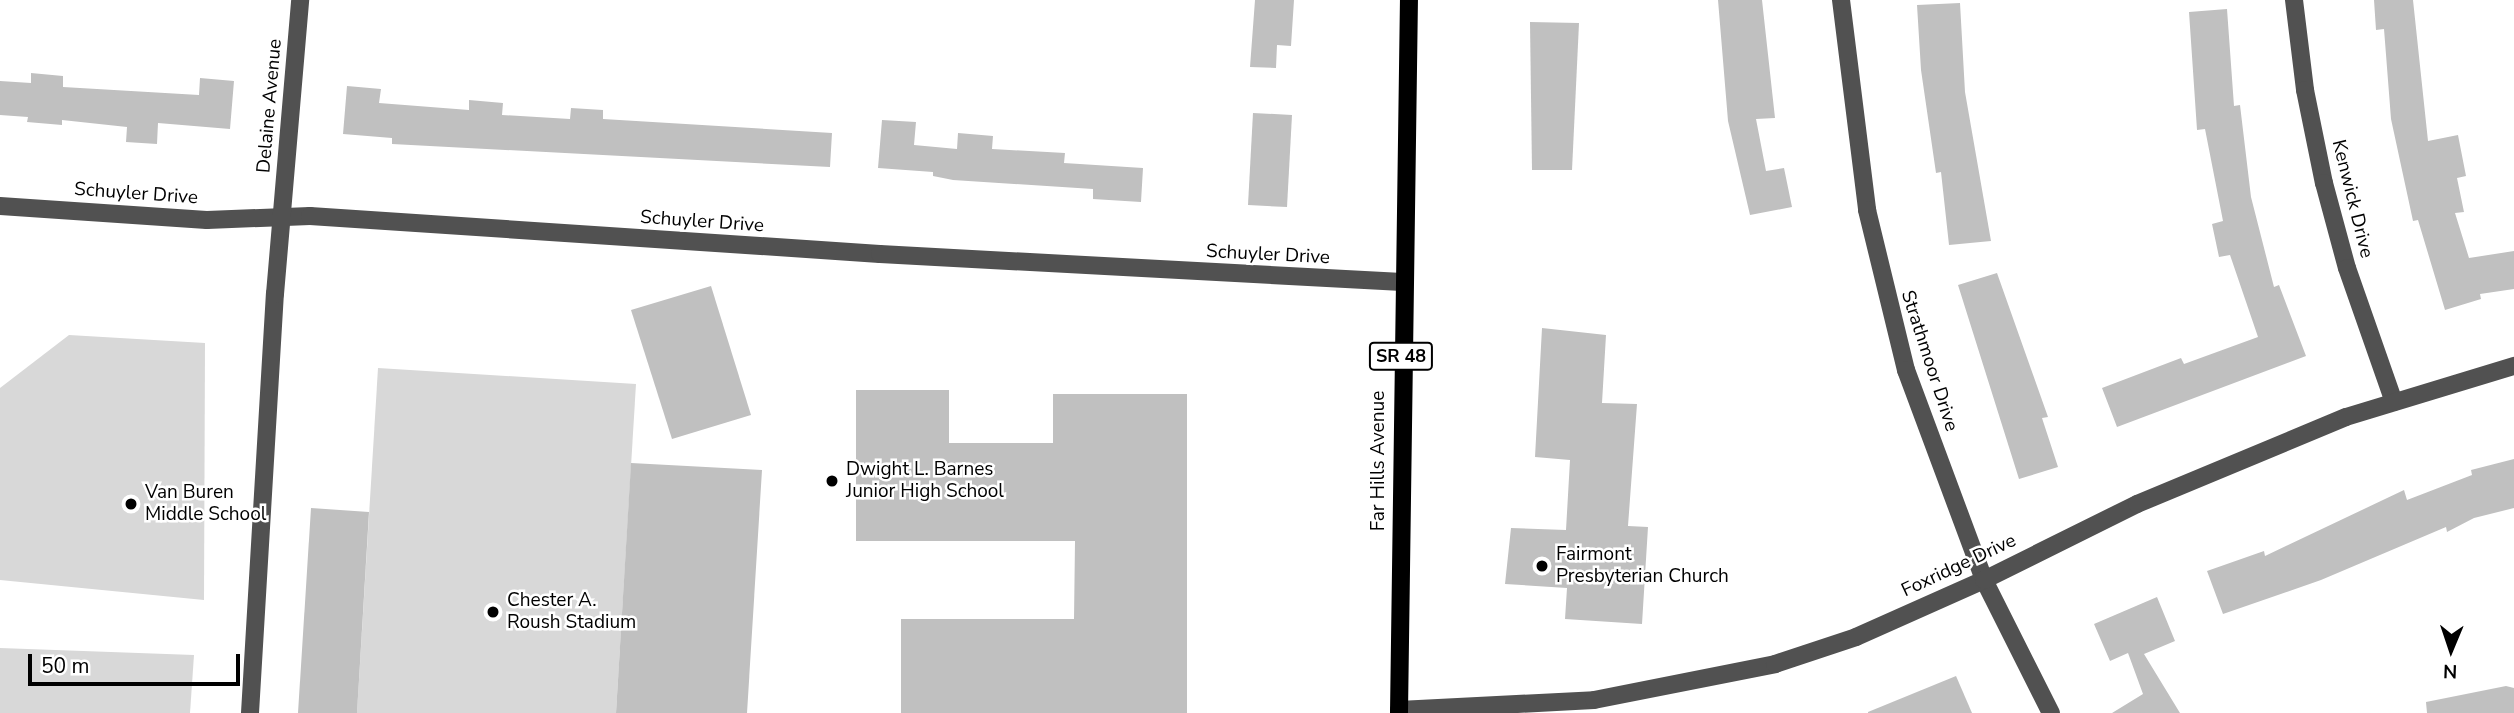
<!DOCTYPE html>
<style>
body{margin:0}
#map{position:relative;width:2514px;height:713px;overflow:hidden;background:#fff;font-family:"Nunito Sans",sans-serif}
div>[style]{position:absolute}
.green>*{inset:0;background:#d8d8d8}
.building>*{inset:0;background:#c0c0c0}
.minor>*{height:18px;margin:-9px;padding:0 9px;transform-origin:9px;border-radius:9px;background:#515151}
.major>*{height:18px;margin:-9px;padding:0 9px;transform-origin:9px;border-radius:9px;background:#000}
.dots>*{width:19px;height:19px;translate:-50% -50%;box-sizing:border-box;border:4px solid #fff;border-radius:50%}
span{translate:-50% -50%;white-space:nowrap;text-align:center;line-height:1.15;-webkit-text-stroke:5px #fff;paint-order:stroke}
.shield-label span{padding:2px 5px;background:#fff;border:2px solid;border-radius:5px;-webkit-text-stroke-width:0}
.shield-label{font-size:18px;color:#000;font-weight:700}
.street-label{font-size:19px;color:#000}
.poi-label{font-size:19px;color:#000}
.left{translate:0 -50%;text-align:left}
.north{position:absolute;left:2416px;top:615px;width:70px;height:70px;-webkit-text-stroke:5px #fff;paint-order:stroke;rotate:182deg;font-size:19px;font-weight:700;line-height:28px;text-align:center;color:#000}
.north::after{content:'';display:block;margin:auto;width:24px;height:32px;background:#000;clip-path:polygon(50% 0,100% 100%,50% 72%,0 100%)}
.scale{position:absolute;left:28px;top:654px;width:212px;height:32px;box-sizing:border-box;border:4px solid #000;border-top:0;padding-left:9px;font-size:21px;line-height:24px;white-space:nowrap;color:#000;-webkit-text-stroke:5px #fff;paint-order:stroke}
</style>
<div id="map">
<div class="green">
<i style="clip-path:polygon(69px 335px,205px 343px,204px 600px,0 580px,0 388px)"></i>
<i style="clip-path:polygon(378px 368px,636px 384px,616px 713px,357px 713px)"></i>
<i style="clip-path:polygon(0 648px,194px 655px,190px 713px,0 713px)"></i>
</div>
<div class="building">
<i style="clip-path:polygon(1255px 0,1294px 0,1291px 46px,1277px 45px,1276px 68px,1250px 67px)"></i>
<i style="clip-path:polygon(1718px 0,1762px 0,1775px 118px,1756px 119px,1766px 171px,1784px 168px,1792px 207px,1750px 215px,1728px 121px)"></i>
<i style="clip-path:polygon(2374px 0,2413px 0,2428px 141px,2458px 135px,2466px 176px,2457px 178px,2464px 212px,2455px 213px,2469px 258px,2514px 251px,2514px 289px,2480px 294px,2481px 299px,2445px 310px,2418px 220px,2413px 221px,2391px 119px,2384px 29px,2376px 30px)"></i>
<i style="clip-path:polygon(1960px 3px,1965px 92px,1991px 241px,1949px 245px,1941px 172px,1936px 173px,1921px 70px,1917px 5px)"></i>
<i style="clip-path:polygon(2227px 9px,2234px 106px,2240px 105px,2251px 197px,2274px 287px,2279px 285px,2306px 356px,2117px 427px,2102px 388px,2181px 358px,2184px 364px,2258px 337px,2230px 255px,2219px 257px,2212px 224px,2223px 221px,2205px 129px,2197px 130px,2189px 12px)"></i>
<i style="clip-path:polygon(1530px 22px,1579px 23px,1572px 170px,1532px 170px)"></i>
<i style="clip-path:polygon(31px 73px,63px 76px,63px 87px,199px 95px,200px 78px,234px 81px,230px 129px,158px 123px,157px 144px,126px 142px,127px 127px,62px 120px,62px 125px,27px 122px,28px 117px,0 115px,0 81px,31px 83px)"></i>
<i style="clip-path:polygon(347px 86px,381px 89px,379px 103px,469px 110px,469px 100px,503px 103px,502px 115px,570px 119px,571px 108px,603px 110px,603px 119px,832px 133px,830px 167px,392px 144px,392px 138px,343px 134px)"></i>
<i style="clip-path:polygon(1253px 113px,1292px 115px,1287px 207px,1248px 205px)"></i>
<i style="clip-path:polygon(882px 120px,916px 122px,914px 145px,957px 149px,958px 133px,993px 136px,992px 149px,1065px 153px,1064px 163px,1143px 168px,1141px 202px,1093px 199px,1093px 189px,953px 180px,933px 176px,933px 172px,878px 168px)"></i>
<i style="clip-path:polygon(1997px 273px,2048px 417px,2042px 418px,2058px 467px,2019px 479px,1958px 285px)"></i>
<i style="clip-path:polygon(711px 286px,751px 415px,672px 439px,631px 310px)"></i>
<i style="clip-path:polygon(1542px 328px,1606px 335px,1602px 403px,1637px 404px,1628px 526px,1648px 527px,1642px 624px,1565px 619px,1567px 588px,1505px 584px,1511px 528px,1566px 530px,1570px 460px,1535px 457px)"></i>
<i style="clip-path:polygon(856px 390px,949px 390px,949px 443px,1053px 443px,1053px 394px,1187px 394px,1187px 713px,901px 713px,901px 619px,1074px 619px,1075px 541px,856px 541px)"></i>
<i style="clip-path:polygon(2514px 459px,2514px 508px,2474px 518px,2447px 532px,2446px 527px,2321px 580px,2223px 614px,2207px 571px,2264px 551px,2265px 556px,2404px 490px,2407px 500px,2472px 475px,2471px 470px)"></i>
<i style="clip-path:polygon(631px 463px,762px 470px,747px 713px,616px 713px)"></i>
<i style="clip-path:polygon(311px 508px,369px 512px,357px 713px,298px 713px)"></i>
<i style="clip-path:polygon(2157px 597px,2175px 641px,2144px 654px,2180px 713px,2112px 713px,2143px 694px,2128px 653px,2110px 661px,2094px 624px)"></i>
<i style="clip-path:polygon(1956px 676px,1972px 713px,1868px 713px,1868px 712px)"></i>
<i style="clip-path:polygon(2506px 686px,2514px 688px,2514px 713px,2427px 713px,2426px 702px)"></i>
</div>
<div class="minor">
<i style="left:1841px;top:0;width:212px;rotate:82.9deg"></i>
<i style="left:1867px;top:210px;width:165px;rotate:76.3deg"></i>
<i style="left:1906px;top:370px;width:224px;rotate:69.6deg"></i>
<i style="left:1984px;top:580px;width:149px;rotate:63.3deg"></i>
<i style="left:2294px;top:0;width:91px;rotate:83deg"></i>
<i style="left:2305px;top:90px;width:95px;rotate:78.5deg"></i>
<i style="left:2324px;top:183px;width:88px;rotate:74.9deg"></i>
<i style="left:2347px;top:268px;width:142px;rotate:70.7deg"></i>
<i style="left:0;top:206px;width:207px;rotate:3.9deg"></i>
<i style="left:207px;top:220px;width:103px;rotate:-2.2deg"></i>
<i style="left:310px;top:216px;width:571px;rotate:3.81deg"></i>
<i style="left:880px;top:254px;width:523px;rotate:3.07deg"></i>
<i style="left:1399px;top:710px;width:195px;rotate:-2.9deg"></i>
<i style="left:1594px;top:700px;width:185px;rotate:-11.2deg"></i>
<i style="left:1775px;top:664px;width:85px;rotate:-18.4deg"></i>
<i style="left:1856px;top:637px;width:140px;rotate:-24deg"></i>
<i style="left:1984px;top:580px;width:171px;rotate:-26.4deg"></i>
<i style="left:2137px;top:504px;width:226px;rotate:-22.6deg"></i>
<i style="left:2346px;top:417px;width:176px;rotate:-16.9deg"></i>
<i style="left:250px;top:713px;width:420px;rotate:-86.6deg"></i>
<i style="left:275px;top:294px;width:295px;rotate:-85.1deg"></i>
</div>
<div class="major">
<i style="left:1399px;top:713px;width:713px;rotate:-89.2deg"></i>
</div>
<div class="dots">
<i style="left:832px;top:481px;background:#000"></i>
<i style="left:131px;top:504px;background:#000"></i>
<i style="left:1542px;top:566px;background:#000"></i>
<i style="left:493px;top:612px;background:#000"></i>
</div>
<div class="shield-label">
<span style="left:1401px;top:356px">SR 48</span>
</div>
<div class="street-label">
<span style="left:270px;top:106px;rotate:-85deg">Delaine Avenue</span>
<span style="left:136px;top:194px;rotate:4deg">Schuyler Drive</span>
<span style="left:2352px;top:199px;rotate:76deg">Kenwick Drive</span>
<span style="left:702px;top:222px;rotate:4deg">Schuyler Drive</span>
<span style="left:1268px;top:255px;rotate:3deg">Schuyler Drive</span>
<span style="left:1929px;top:361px;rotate:72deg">Strathmoor Drive</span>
<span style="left:1379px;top:461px;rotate:-90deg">Far Hills Avenue</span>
<span style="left:1959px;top:566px;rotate:-25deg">Foxridge Drive</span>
</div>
<div class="poi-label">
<span class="left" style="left:846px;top:481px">Dwight L. Barnes<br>Junior High School</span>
<span class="left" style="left:145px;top:504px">Van Buren<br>Middle School</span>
<span class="left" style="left:1556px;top:566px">Fairmont<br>Presbyterian Church</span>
<span class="left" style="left:507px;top:612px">Chester A.<br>Roush Stadium</span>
</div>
<div class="north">N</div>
<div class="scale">50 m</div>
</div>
